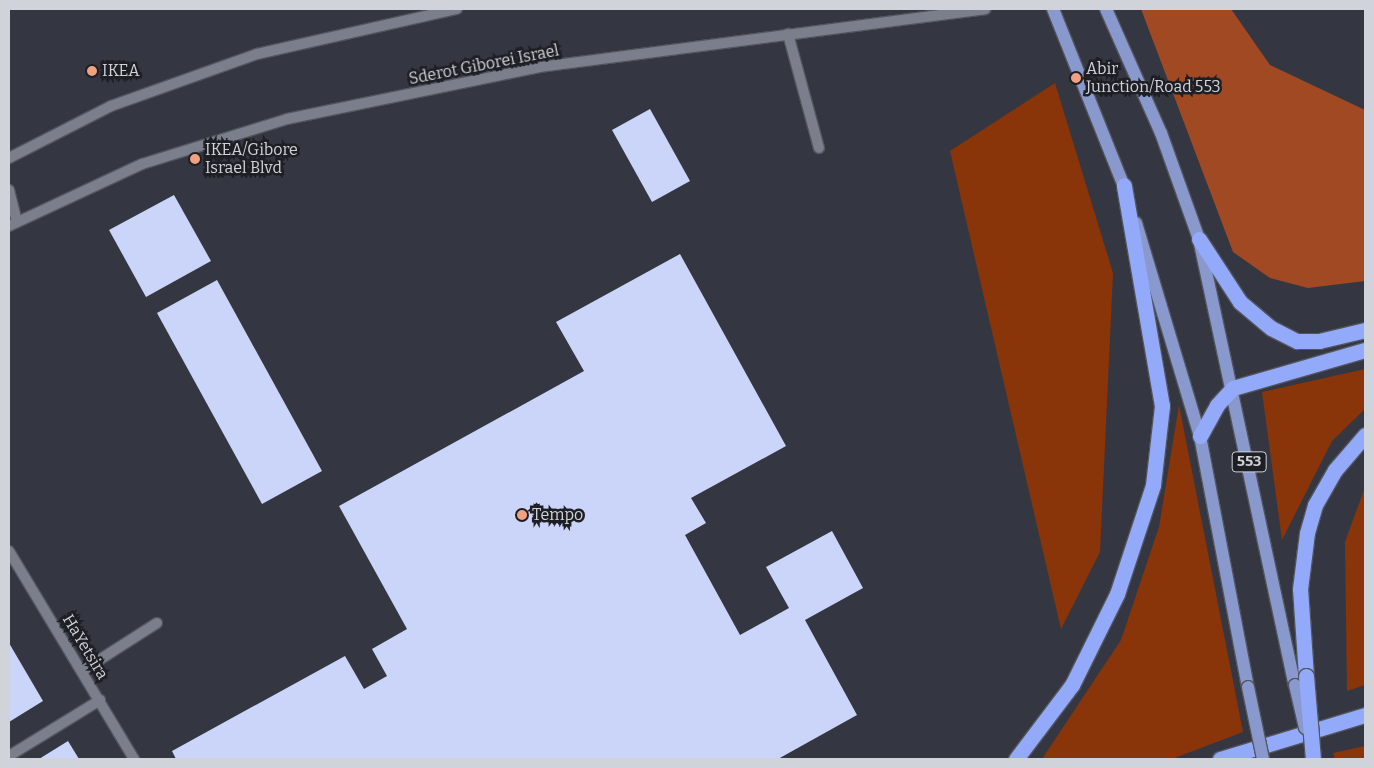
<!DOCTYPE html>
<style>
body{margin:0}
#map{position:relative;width:1374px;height:768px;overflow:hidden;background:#343742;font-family:Bitter,serif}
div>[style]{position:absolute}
.green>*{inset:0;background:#8a3409}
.forest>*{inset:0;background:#a14923}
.building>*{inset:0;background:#cad5f9}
.roads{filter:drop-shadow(1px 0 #52555d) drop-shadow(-1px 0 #52555d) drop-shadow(0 1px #52555d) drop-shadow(0 -1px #52555d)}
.service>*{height:10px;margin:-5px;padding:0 5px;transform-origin:5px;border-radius:5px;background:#7b7f8b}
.minor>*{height:10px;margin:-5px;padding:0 5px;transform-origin:5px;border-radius:5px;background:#7b7f8b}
.tertiary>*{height:10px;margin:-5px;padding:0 5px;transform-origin:5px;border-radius:5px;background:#7b7f8b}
.primary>*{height:12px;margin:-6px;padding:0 6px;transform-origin:6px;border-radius:6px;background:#8998cd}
.motorway>*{height:15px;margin:-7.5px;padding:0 7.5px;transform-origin:7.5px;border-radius:7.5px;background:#93a9f9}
.bridges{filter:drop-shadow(1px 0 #52555d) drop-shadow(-1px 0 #52555d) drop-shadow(0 1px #52555d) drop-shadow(0 -1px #52555d)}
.primary-bridge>*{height:12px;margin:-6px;padding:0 6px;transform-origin:6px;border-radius:6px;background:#8998cd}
.motorway-bridge>*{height:15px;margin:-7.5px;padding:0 7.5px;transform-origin:7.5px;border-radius:7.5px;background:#93a9f9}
.dots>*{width:14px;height:14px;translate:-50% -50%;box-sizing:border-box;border:2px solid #1d1f24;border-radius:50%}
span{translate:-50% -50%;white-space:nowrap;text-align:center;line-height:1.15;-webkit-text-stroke:5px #1d1f24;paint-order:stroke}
.shield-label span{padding:1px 4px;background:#1d1f24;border:1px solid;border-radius:4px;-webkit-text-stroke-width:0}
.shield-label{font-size:15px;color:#d1d3da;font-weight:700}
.street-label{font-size:16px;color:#d1d3da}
.poi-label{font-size:16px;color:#d1d3da}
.left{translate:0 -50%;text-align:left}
.frame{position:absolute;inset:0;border:10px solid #d1d3da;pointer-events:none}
</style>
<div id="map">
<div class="green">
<i style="clip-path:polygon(1055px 83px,1113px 273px,1100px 552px,1061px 629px,950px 151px)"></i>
<i style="clip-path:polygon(1365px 369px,1365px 409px,1332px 441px,1282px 540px,1262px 392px)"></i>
<i style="clip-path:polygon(1179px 405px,1243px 732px,1172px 759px,1042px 759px,1121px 640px,1159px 527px)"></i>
<i style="clip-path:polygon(1365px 487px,1365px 685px,1347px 691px,1345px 542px)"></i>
<i style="clip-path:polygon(1365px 746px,1365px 759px,1335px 759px,1333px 753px)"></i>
</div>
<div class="forest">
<i style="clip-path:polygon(1141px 9px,1231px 9px,1270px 65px,1365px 110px,1365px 281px,1308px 288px,1270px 278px,1233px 252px)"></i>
</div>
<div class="building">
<i style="clip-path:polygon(650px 109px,690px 181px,652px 202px,612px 130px)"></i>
<i style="clip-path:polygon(174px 195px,211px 261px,146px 297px,109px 230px)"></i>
<i style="clip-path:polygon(680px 254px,786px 446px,691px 498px,706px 523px,685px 535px,740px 635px,789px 608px,766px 567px,832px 531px,863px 588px,805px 620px,857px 715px,778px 759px,176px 759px,172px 751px,345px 656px,364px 689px,387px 676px,372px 649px,407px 629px,339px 506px,584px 371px,556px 322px)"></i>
<i style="clip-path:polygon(217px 280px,322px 471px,262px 504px,157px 313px)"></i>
<i style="clip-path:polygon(9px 643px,43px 701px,9px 722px)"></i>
<i style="clip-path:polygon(68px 741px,79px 759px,39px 759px)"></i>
</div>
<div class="roads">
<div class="service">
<i style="left:788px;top:34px;width:118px;rotate:74.8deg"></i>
<i style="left:82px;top:671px;width:89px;rotate:-32.6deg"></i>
</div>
<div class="minor">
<i style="left:9px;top:190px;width:32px;rotate:76deg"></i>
<i style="left:9px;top:551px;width:243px;rotate:59deg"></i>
<i style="left:9px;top:756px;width:107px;rotate:-31.6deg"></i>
</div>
<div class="tertiary">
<i style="left:9px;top:158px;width:114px;rotate:-27deg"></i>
<i style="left:111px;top:106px;width:155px;rotate:-19.6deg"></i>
<i style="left:257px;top:54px;width:205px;rotate:-12.7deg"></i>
<i style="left:9px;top:226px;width:147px;rotate:-25deg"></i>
<i style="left:142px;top:164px;width:152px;rotate:-17.2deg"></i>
<i style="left:287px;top:119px;width:258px;rotate:-11.6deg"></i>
<i style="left:540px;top:67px;width:449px;rotate:-7.4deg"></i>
</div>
<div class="primary">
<i style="left:1053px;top:9px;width:199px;rotate:68.2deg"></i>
<i style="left:1106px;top:9px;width:136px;rotate:66.1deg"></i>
<i style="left:1161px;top:133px;width:113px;rotate:70.3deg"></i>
<i style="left:1199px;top:239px;width:456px;rotate:77.9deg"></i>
<i style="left:1136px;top:223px;width:222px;rotate:73.3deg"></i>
<i style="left:1200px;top:436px;width:256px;rotate:79.2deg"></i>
</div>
<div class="motorway">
<i style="left:1199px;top:239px;width:75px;rotate:56.9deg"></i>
<i style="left:1240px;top:302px;width:40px;rotate:40deg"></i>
<i style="left:1271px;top:328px;width:29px;rotate:27deg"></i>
<i style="left:1297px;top:341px;width:22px"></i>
<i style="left:1319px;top:341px;width:47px;rotate:-13.4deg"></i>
<i style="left:1200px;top:436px;width:35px;rotate:-61deg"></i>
<i style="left:1217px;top:405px;width:23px;rotate:-47deg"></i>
<i style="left:1233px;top:388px;width:137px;rotate:-16.1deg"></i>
<i style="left:1306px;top:676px;width:87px;rotate:-93.9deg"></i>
<i style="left:1300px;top:589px;width:56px;rotate:-82.9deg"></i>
<i style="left:1307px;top:533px;width:29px;rotate:-74deg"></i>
<i style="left:1315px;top:505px;width:40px;rotate:-60.3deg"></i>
<i style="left:1335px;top:470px;width:46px;rotate:-49.4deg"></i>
<i style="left:1016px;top:759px;width:93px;rotate:-52.9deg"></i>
<i style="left:1072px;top:685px;width:102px;rotate:-63.7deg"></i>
<i style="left:1117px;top:594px;width:115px;rotate:-71.7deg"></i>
<i style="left:1153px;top:485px;width:80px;rotate:-83.5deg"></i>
<i style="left:1162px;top:406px;width:224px;rotate:-99.8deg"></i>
<i style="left:1220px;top:759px;width:152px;rotate:-16.9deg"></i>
</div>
</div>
<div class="bridges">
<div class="primary-bridge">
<i style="left:1295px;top:685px;width:44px;rotate:76.9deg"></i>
<i style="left:1248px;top:687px;width:74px;rotate:78.2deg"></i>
</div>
<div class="motorway-bridge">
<i style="left:1306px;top:676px;width:83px;rotate:85.2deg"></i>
</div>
</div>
<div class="dots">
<i style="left:92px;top:71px;background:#f2a080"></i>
<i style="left:1076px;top:78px;background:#f2a080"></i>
<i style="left:195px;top:159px;background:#f2a080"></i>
<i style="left:522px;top:515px;background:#f2a080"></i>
</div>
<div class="shield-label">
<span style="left:1249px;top:462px">553</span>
</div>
<div class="street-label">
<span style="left:484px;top:65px;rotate:-11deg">Sderot Giborei Israel</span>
<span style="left:85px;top:647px;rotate:59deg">HaYetsira</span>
</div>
<div class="poi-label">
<span class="left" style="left:1086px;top:78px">Abir<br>Junction/Road 553</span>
<span class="left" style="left:102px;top:71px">IKEA</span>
<span class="left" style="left:205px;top:159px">IKEA/Gibore<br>Israel Blvd</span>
<span class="left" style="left:532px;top:515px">Tempo</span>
</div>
<div class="frame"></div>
</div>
